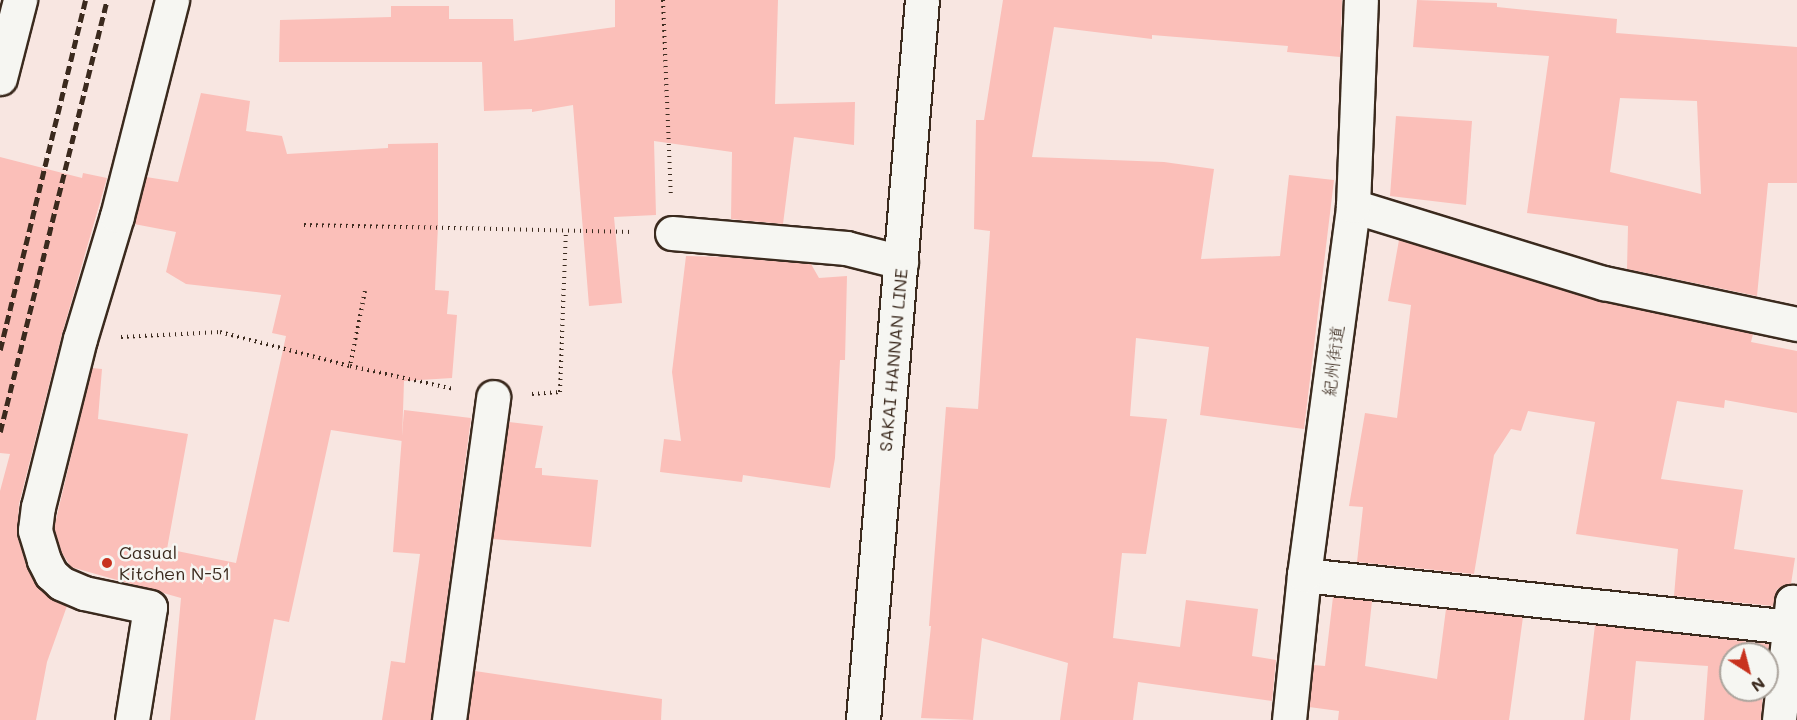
<!DOCTYPE html>
<meta charset="utf-8">
<style>
body{margin:0}
#map{position:relative;width:1797px;height:720px;overflow:hidden;background:#f8e6e1;font-family:Mali,"Klee One",sans-serif}
div>[style]{position:absolute}
.building>*{inset:0;background:#fbbfb9}
.path>*{height:4px;margin-top:-2px;transform-origin:0;background:repeating-linear-gradient(90deg,#3b2a1e 0 1.5px,transparent 0 6px)}
.roads{filter:drop-shadow(2px 0 #3b2a1e) drop-shadow(-2px 0 #3b2a1e) drop-shadow(0 2px #3b2a1e) drop-shadow(0 -2px #3b2a1e)}
.street>*{height:33px;margin:-16.5px;padding:0 16.5px;transform-origin:16.5px;border-radius:16.5px;background:#f6f6f2}
.secondary>*{height:33px;margin:-16.5px;padding:0 16.5px;transform-origin:16.5px;border-radius:16.5px;background:#f6f6f2}
.rail>*{height:4.5px;margin-top:-2.25px;transform-origin:0;background:repeating-linear-gradient(90deg,#3b2a1e 0 9px,transparent 0 13.5px)}
.dots>*{width:16px;height:16px;translate:-50% -50%;box-sizing:border-box;border:3px solid #f6f6f2;border-radius:50%}
span{translate:-50% -50%;white-space:nowrap;text-align:center;line-height:1.15;-webkit-text-stroke:5px #f6f6f2;paint-order:stroke}
.street-label{font-size:18px;color:#3b2a1e}
.poi-label{font-size:18px;color:#3b2a1e}
.left{translate:0 -50%;text-align:left}
.north{position:absolute;left:1719px;top:642px;width:60px;height:60px;box-sizing:border-box;background:#f6f6f2;border:2px solid #aba49d;border-radius:50%;rotate:144deg;font-size:16px;font-weight:700;line-height:24px;text-align:center;color:#3b2a1e}
.north::after{content:'';display:block;margin:auto;width:21px;height:27px;background:#c8321e;clip-path:polygon(50% 0,100% 100%,50% 72%,0 100%)}
</style>
<div id="map">
<div class="building">
<i style="clip-path:polygon(615px 0,778px 0,775px 104px,855px 102px,854px 145px,794px 137px,783px 224px,731px 219px,732px 152px,654px 141px,656px 215px,614px 217px,622px 303px,589px 306px,573px 105px,532px 112px,532px 109px,484px 111px,482px 62px,279px 62px,280px 20px,391px 17px,391px 6px,449px 6px,449px 19px,513px 19px,514px 41px,615px 27px)"></i>
<i style="clip-path:polygon(1003px 0,1342px 0,1340px 57px,1287px 52px,1288px 46px,1152px 35px,1152px 39px,1054px 27px,1032px 157px,1164px 162px,1214px 169px,1201px 259px,1280px 256px,1289px 175px,1334px 180px,1304px 429px,1200px 415px,1209px 347px,1136px 338px,1130px 416px,1167px 419px,1146px 554px,1122px 553px,1113px 638px,1180px 647px,1186px 600px,1258px 609px,1252px 656px,1276px 660px,1272px 701px,1138px 682px,1133px 720px,1060px 720px,1068px 663px,982px 638px,973px 720px,921px 718px,931px 626px,929px 626px,946px 407px,978px 409px,990px 231px,974px 229px,976px 120px,984px 120px)"></i>
<i style="clip-path:polygon(evenodd,1417px 0,1497px 3px,1497px 7px,1617px 19px,1616px 33px,1797px 47px,1797px 183px,1768px 183px,1757px 296px,1627px 269px,1628px 226px,1527px 213px,1549px 56px,1413px 47px,1417px 0,1620px 98px,1697px 101px,1701px 194px,1610px 172px,1620px 98px)"></i>
<i style="clip-path:polygon(201px 93px,250px 101px,246px 131px,282px 136px,287px 154px,388px 148px,388px 144px,438px 143px,438px 226px,435px 290px,449px 291px,447px 314px,457px 315px,452px 378px,404px 381px,402px 441px,331px 430px,289px 622px,274px 619px,255px 720px,170px 720px,181px 598px,71px 567px,62px 553px,54px 528px,92px 368px,102px 369px,98px 419px,188px 434px,167px 549px,236px 563px,286px 336px,272px 333px,281px 295px,186px 284px,166px 272px,176px 232px,134px 224px,146px 177px,178px 182px)"></i>
<i style="clip-path:polygon(1396px 116px,1472px 121px,1466px 205px,1390px 196px)"></i>
<i style="clip-path:polygon(0 157px,82px 178px,83px 173px,107px 178px,62px 334px,19px 504px,17px 535px,27px 568px,38px 588px,53px 600px,67px 606px,47px 662px,36px 720px,0 720px,0 491px,10px 454px,0 453px)"></i>
<i style="clip-path:polygon(1399px 240px,1599px 301px,1753px 334px,1751px 342px,1797px 351px,1797px 413px,1725px 400px,1724px 408px,1677px 401px,1661px 479px,1743px 490px,1734px 549px,1795px 558px,1791px 584px,1777px 589px,1773px 606px,1674px 596px,1678px 549px,1576px 534px,1595px 422px,1528px 411px,1521px 431px,1511px 429px,1494px 455px,1474px 574px,1357px 562px,1363px 507px,1349px 506px,1365px 413px,1397px 418px,1411px 305px,1388px 301px)"></i>
<i style="clip-path:polygon(686px 256px,727px 257px,811px 264px,819px 278px,847px 276px,845px 360px,840px 360px,835px 458px,830px 488px,743px 475px,742px 482px,660px 472px,664px 439px,681px 441px,672px 372px)"></i>
<i style="clip-path:polygon(404px 410px,471px 418px,431px 720px,382px 720px,391px 661px,405px 663px,420px 554px,393px 552px)"></i>
<i style="clip-path:polygon(509px 422px,543px 426px,535px 468px,542px 468px,542px 475px,598px 480px,591px 547px,493px 539px)"></i>
<i style="clip-path:polygon(1333px 597px,1372px 601px,1365px 666px,1437px 679px,1446px 609px,1523px 617px,1509px 720px,1338px 720px,1339px 711px,1309px 707px,1314px 665px,1325px 666px)"></i>
<i style="clip-path:polygon(1595px 625px,1769px 644px,1767px 658px,1767px 654px,1731px 654px,1731px 690px,1763px 690px,1761px 720px,1704px 720px,1708px 666px,1636px 661px,1630px 720px,1584px 720px)"></i>
<i style="clip-path:polygon(475px 671px,662px 699px,661px 720px,468px 720px)"></i>
</div>
<div class="path">
<i style="left:663px;top:0;width:196px;rotate:87.7deg"></i>
<i style="left:304px;top:225px;width:329px;rotate:1.2deg"></i>
<i style="left:365px;top:291px;width:76px;rotate:101.3deg"></i>
<i style="left:350px;top:366px;width:107px;rotate:12.5deg"></i>
<i style="left:121px;top:337px;width:99px;rotate:-2.9deg"></i>
<i style="left:220px;top:332px;width:134px;rotate:14.7deg"></i>
<i style="left:532px;top:394px;width:28px;rotate:-4deg"></i>
<i style="left:560px;top:392px;width:161px;rotate:-87.9deg"></i>
</div>
<div class="roads">
<div class="street">
<i style="left:0;top:78px;width:81px;rotate:-75.6deg"></i>
<i style="left:1353px;top:206px;width:263px;rotate:17.1deg"></i>
<i style="left:1604px;top:283px;width:197px;rotate:12deg"></i>
<i style="left:672px;top:233px;width:175px;rotate:4.9deg"></i>
<i style="left:846px;top:248px;width:57px;rotate:14.3deg"></i>
<i style="left:1304px;top:575px;width:488px;rotate:6.1deg"></i>
<i style="left:132px;top:720px;width:114px;rotate:-80.9deg"></i>
<i style="left:150px;top:607px;width:67px;rotate:-168deg"></i>
<i style="left:84px;top:593px;width:25px;rotate:-157deg"></i>
<i style="left:61px;top:583px;width:13px;rotate:-138deg"></i>
<i style="left:51px;top:574px;width:16px;rotate:-117deg"></i>
<i style="left:44px;top:560px;width:31px;rotate:-107deg"></i>
<i style="left:35px;top:530px;width:23px;rotate:-83deg"></i>
<i style="left:38px;top:507px;width:173px;rotate:-76deg"></i>
<i style="left:80px;top:339px;width:128px;rotate:-73.3deg"></i>
<i style="left:117px;top:216px;width:223px;rotate:-75.7deg"></i>
<i style="left:449px;top:720px;width:326px;rotate:-82.2deg"></i>
<i style="left:1289px;top:720px;width:146px;rotate:-84.1deg"></i>
<i style="left:1304px;top:575px;width:372px;rotate:-82.4deg"></i>
<i style="left:1353px;top:206px;width:206px;rotate:-87.8deg"></i>
<i style="left:1779px;top:720px;width:119px;rotate:-83.7deg"></i>
<i style="left:1792px;top:602px;width:5px;rotate:11deg"></i>
</div>
<div class="secondary">
<i style="left:863px;top:720px;width:722px;rotate:-85.32deg"></i>
</div>
</div>
<div class="rail">
<i style="left:0;top:350px;width:360px;rotate:-76.3deg"></i>
<i style="left:0;top:432px;width:445px;rotate:-76.1deg"></i>
</div>
<div class="dots">
<i style="left:107px;top:563px;background:#c8321e"></i>
</div>
<div class="street-label">
<span style="left:893px;top:360px;rotate:-85deg">SAKAI HANNAN LINE</span>
<span style="left:1333px;top:361px;rotate:-83deg">紀州街道</span>
</div>
<div class="poi-label">
<span class="left" style="left:119px;top:563px">Casual<br>Kitchen N-51</span>
</div>
<div class="north">N</div>
</div>
